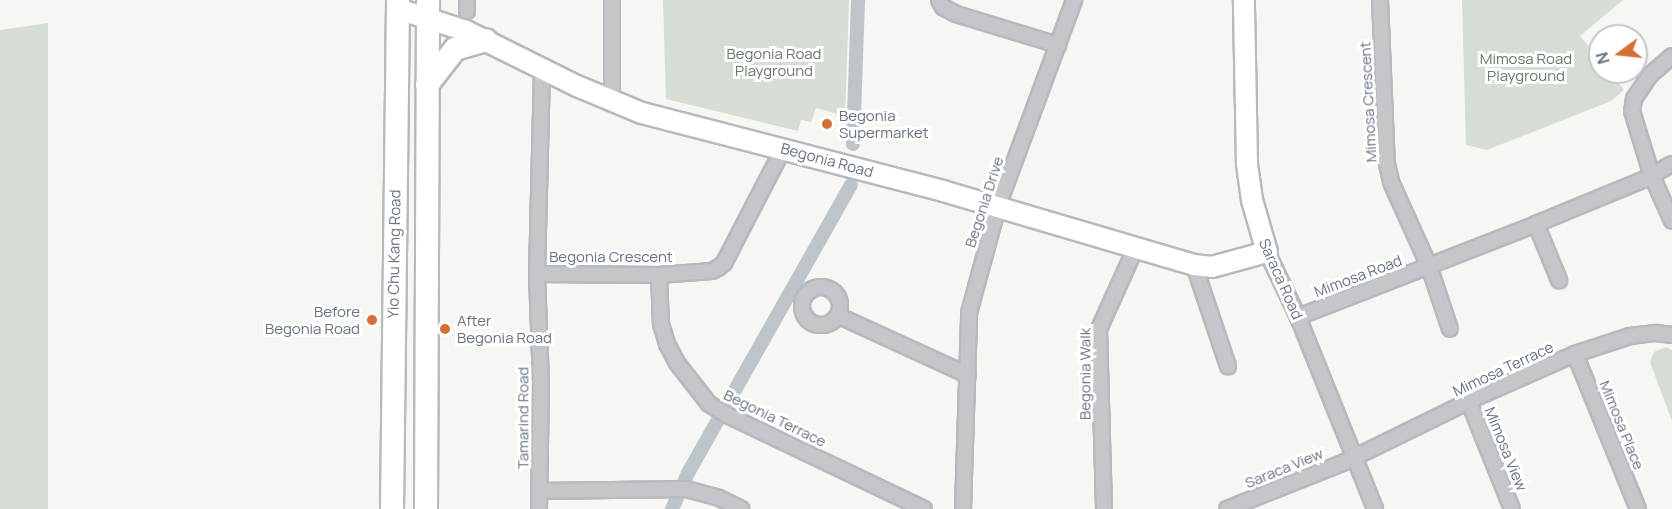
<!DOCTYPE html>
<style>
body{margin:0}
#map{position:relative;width:1672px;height:509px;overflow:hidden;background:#f6f6f3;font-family:Manrope,sans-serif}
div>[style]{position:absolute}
.green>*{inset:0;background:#d6ddd4}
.canal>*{height:14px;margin:-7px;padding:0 7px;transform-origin:7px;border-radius:7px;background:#bec5ca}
.roads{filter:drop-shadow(2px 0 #b6b9be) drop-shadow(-2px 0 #b6b9be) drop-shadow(0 2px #b6b9be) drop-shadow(0 -2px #b6b9be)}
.street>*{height:14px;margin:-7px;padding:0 7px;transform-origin:7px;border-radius:7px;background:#c4c6ca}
.street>.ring{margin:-7px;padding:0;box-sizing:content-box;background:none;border:14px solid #c4c6ca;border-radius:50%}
.secondary>*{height:20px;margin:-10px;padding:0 10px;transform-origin:10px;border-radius:10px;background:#fff}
.primary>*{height:22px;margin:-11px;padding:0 11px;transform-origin:11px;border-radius:11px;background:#fff}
.dots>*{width:16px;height:16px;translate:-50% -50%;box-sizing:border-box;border:3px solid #fff;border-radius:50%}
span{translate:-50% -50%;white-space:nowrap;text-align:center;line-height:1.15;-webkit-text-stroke:6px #fff;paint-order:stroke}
.park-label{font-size:15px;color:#677966}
.street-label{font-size:15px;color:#677282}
.poi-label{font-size:15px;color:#677282}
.left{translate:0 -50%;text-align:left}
.right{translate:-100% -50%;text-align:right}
.north{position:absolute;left:1588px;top:24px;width:60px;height:60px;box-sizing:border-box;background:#fff;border:2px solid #c2c7cd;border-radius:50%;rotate:255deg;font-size:16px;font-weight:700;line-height:24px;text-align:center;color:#677282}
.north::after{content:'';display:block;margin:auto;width:21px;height:27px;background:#d66f33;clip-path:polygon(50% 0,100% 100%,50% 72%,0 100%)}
</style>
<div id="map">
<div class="green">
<i style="clip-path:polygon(663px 0,849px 0,845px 116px,816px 108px,811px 122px,801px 120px,798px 131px,666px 99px)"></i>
<i style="clip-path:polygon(1462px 0,1623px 0,1580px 36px,1600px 60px,1600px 72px,1610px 72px,1624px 90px,1611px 101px,1487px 150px,1466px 145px)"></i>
<i style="clip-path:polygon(48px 23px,48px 509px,0 509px,0 30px)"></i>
<i style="clip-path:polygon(1666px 347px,1672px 350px,1672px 421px,1650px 362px,1654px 352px)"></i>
</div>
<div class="canal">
<i style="left:853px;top:144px;width:144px;rotate:-88deg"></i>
<i style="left:672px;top:509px;width:39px;rotate:-66deg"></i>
<i style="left:688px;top:473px;width:331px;rotate:-60.5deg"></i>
</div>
<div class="roads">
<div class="street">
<i style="left:939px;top:0;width:8px;rotate:60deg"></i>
<i style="left:943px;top:7px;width:15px;rotate:28deg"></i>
<i style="left:956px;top:14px;width:107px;rotate:16.9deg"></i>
<i style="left:1380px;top:0;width:164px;rotate:87.6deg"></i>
<i style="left:1387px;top:164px;width:18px;rotate:77deg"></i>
<i style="left:1391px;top:182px;width:92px;rotate:65.7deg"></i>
<i style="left:1429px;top:266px;width:66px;rotate:71.6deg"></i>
<i style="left:467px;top:11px;width:11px;rotate:-90deg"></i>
<i style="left:1672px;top:56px;width:29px;rotate:139deg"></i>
<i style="left:1650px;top:75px;width:29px;rotate:124deg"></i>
<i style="left:1634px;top:99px;width:12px;rotate:99deg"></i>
<i style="left:1632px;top:111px;width:68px;rotate:72.9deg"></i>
<i style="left:1652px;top:176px;width:49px;rotate:66deg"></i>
<i style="left:612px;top:101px;width:101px;rotate:-90deg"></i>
<i style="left:1536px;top:224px;width:61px;rotate:67.7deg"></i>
<i style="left:1267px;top:252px;width:72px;rotate:64.5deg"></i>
<i style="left:1298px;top:317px;width:207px;rotate:68.1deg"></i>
<i style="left:1194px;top:265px;width:107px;rotate:71.4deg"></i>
<i style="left:537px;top:274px;width:122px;rotate:0.5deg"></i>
<i style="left:659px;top:275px;width:53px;rotate:-4.3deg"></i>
<i style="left:712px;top:271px;width:7px;rotate:-27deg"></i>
<i style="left:718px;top:268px;width:8px;rotate:-40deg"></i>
<i style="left:724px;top:263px;width:128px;rotate:-62.6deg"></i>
<i style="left:659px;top:275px;width:49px;rotate:87.7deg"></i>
<i style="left:661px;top:324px;width:21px;rotate:73deg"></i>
<i style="left:667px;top:344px;width:21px;rotate:62deg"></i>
<i style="left:677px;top:363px;width:52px;rotate:52deg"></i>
<i style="left:709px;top:404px;width:21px;rotate:31deg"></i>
<i style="left:727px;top:415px;width:218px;rotate:25.5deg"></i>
<i class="ring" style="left:802px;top:287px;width:24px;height:24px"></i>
<i style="left:839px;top:316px;width:142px;rotate:24.6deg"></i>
<i style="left:1298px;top:317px;width:256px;rotate:-21.3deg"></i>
<i style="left:1536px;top:224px;width:118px;rotate:-22.4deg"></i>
<i style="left:1645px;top:179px;width:31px;rotate:-29deg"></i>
<i style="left:1575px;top:354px;width:167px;rotate:67.9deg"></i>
<i style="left:1469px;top:402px;width:115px;rotate:68.1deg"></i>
<i style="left:539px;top:491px;width:147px;rotate:-0.8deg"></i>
<i style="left:686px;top:489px;width:34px;rotate:15deg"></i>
<i style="left:719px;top:498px;width:25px;rotate:26deg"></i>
<i style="left:539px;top:509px;width:125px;rotate:-89.1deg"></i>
<i style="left:541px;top:384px;width:110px;rotate:-92.1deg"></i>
<i style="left:537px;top:274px;width:207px;rotate:-88.6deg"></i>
<i style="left:963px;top:509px;width:196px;rotate:-88.2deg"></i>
<i style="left:969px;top:313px;width:111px;rotate:-74.8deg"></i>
<i style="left:998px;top:206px;width:220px;rotate:-69.7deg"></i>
<i style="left:1104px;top:509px;width:180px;rotate:-91.6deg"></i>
<i style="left:1099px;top:329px;width:90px;rotate:-65.7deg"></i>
<i style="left:1227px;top:509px;width:127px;rotate:-21.7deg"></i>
<i style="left:1345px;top:462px;width:155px;rotate:-26.1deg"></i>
<i style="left:1484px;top:394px;width:99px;rotate:-23.7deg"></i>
<i style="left:1575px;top:354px;width:58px;rotate:-18.1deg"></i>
<i style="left:1630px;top:336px;width:26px;rotate:-7deg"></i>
<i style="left:1656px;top:333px;width:16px;rotate:7deg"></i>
</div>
<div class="secondary">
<i style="left:398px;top:9px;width:71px;rotate:17.9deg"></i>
<i style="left:466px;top:31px;width:124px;rotate:26.4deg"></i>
<i style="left:577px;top:86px;width:70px;rotate:22.6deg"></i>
<i style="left:642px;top:113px;width:311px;rotate:14.5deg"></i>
<i style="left:943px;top:191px;width:262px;rotate:16.4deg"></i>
<i style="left:1194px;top:265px;width:18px;rotate:6deg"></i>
<i style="left:1212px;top:267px;width:57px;rotate:-15.3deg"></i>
<i style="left:1267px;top:252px;width:54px;rotate:-106.1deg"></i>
<i style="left:1252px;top:200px;width:37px;rotate:-98deg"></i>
<i style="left:1247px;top:163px;width:163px;rotate:-91.1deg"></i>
</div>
<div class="primary">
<i style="left:427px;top:85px;width:46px;rotate:-52.1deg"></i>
<i style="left:455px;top:49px;width:32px;rotate:-16deg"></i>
<i style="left:392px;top:509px;width:509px;rotate:-89.32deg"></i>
<i style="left:426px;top:509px;width:509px;rotate:-89.77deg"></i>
</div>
</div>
<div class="dots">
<i style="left:827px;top:124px;background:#d66f33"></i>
<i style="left:372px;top:320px;background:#d66f33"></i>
<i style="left:445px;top:329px;background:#d66f33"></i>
</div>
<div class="park-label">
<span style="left:774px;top:62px">Begonia Road<br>Playground</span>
<span style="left:1526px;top:67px">Mimosa Road<br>Playground</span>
</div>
<div class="street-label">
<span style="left:1368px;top:102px;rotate:-93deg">Mimosa Crescent</span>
<span style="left:827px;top:160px;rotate:15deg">Begonia Road</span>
<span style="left:984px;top:202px;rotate:-72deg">Begonia Drive</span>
<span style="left:394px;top:254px;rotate:-89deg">Yio Chu Kang Road</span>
<span style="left:611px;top:257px">Begonia Crescent</span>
<span style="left:1358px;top:276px;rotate:-21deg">Mimosa Road</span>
<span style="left:1281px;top:279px;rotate:66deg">Saraca Road</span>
<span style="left:1503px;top:369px;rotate:-25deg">Mimosa Terrace</span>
<span style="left:1085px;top:374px;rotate:-90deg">Begonia Walk</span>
<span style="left:523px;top:418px;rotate:-90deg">Tamarind Road</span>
<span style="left:775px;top:418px;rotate:26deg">Begonia Terrace</span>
<span style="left:1622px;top:425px;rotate:68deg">Mimosa Place</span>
<span style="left:1506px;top:449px;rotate:68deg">Mimosa View</span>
<span style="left:1284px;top:468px;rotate:-22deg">Saraca View</span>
</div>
<div class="poi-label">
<span class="left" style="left:839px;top:124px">Begonia<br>Supermarket</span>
<span class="right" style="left:360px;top:320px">Before<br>Begonia Road</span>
<span class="left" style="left:457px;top:329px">After<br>Begonia Road</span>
</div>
<div class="north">N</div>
</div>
